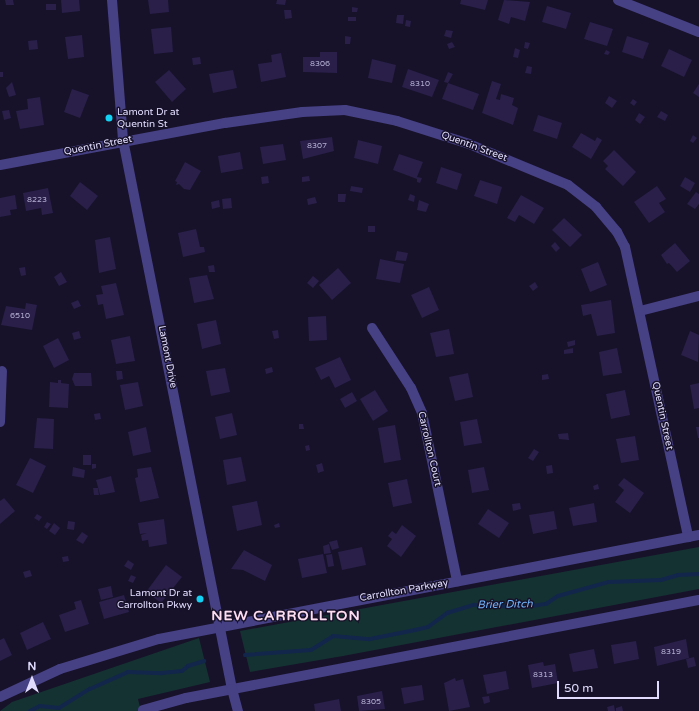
<!DOCTYPE html>
<style>
body{margin:0}
#map{position:relative;width:699px;height:711px;overflow:hidden;background:#171229;font-family:"Varela Round",sans-serif}
div>[style]{position:absolute}
.green>*{inset:0;background:#153232}
.stream>*{height:4px;margin:-2px;padding:0 2px;transform-origin:2px;border-radius:2px;background:#12264c}
.building>*{inset:0;background:#291f49}
.minor>*{height:10px;margin:-5px;padding:0 5px;transform-origin:5px;border-radius:5px;background:#464085}
.tertiary>*{height:10px;margin:-5px;padding:0 5px;transform-origin:5px;border-radius:5px;background:#464085}
.dots>*{width:11px;height:11px;translate:-50% -50%;box-sizing:border-box;border:2px solid #171229;border-radius:50%}
span{translate:-50% -50%;white-space:nowrap;text-align:center;line-height:1.15;-webkit-text-stroke:3px #171229;paint-order:stroke}
.number-label{font-size:8px;color:#b3add0}
.number-label span{-webkit-text-stroke-width:0}
.poi-label{font-size:10px;color:#e1dcfd}
.left{translate:0 -50%;text-align:left}
.right{translate:-100% -50%;text-align:right}
.street-label{font-size:10px;color:#e1dcfd}
.water-label{font-size:11px;color:#70b2f7;font-style:italic}
.district-label{font-size:14px;color:#fdddf0;font-weight:700;letter-spacing:1px}
.north{position:absolute;left:12px;top:659px;width:40px;height:40px;-webkit-text-stroke:3px #171229;paint-order:stroke;rotate:0deg;font-size:11px;font-weight:700;line-height:16px;text-align:center;color:#e1dcfd}
.north::after{content:'';display:block;margin:auto;width:14px;height:18px;background:#e1dcfd;clip-path:polygon(50% 0,100% 100%,50% 72%,0 100%)}
.scale{position:absolute;left:557px;top:681px;width:102px;height:18px;box-sizing:border-box;border:2px solid #e1dcfd;border-top:0;padding-left:5px;font-size:12px;line-height:14px;white-space:nowrap;color:#e1dcfd;-webkit-text-stroke:3px #171229;paint-order:stroke}
</style>
<div id="map">
<div class="green">
<i style="clip-path:polygon(699px 547px,699px 589px,343px 656px,250px 672px,240px 631px)"></i>
<i style="clip-path:polygon(199px 638px,210px 682px,138px 699px,141px 711px,0 711px,12px 702px)"></i>
</div>
<div class="stream">
<i style="left:245px;top:655px;width:66px;rotate:-4.3deg"></i>
<i style="left:311px;top:650px;width:26px;rotate:-32deg"></i>
<i style="left:333px;top:636px;width:37px;rotate:5deg"></i>
<i style="left:370px;top:639px;width:46px;rotate:-11.3deg"></i>
<i style="left:415px;top:630px;width:13px;rotate:-13deg"></i>
<i style="left:428px;top:627px;width:24px;rotate:-36deg"></i>
<i style="left:447px;top:613px;width:28px;rotate:-17deg"></i>
<i style="left:474px;top:605px;width:52px;rotate:2.2deg"></i>
<i style="left:526px;top:607px;width:20px;rotate:-9deg"></i>
<i style="left:546px;top:604px;width:14px;rotate:-34deg"></i>
<i style="left:558px;top:596px;width:53px;rotate:-15.4deg"></i>
<i style="left:609px;top:582px;width:52px;rotate:-2.2deg"></i>
<i style="left:661px;top:580px;width:18px;rotate:-16deg"></i>
<i style="left:678px;top:575px;width:21px;rotate:-3deg"></i>
<i style="left:30px;top:711px;width:11px;rotate:-27deg"></i>
<i style="left:40px;top:706px;width:19px;rotate:6deg"></i>
<i style="left:59px;top:708px;width:36px;rotate:-32deg"></i>
<i style="left:90px;top:689px;width:42px;rotate:-24.1deg"></i>
<i style="left:128px;top:672px;width:34px;rotate:2deg"></i>
<i style="left:162px;top:673px;width:20px;rotate:-6deg"></i>
<i style="left:182px;top:671px;width:8px;rotate:-40deg"></i>
<i style="left:188px;top:666px;width:17px;rotate:-17deg"></i>
</div>
<div class="building">
<i style="clip-path:polygon(5px 0,13px 0,14px 5px,6px 5px)"></i>
<i style="clip-path:polygon(61px 0,79px 0,80px 11px,62px 13px)"></i>
<i style="clip-path:polygon(148px 0,168px 0,169px 12px,150px 14px)"></i>
<i style="clip-path:polygon(277px 0,286px 0,285px 5px,276px 4px)"></i>
<i style="clip-path:polygon(461px 0,488px 0,485px 10px,460px 4px)"></i>
<i style="clip-path:polygon(504px 0,530px 2px,525px 21px,511px 17px,509px 24px,498px 20px)"></i>
<i style="clip-path:polygon(46px 4px,56px 4px,56px 10px,46px 10px)"></i>
<i style="clip-path:polygon(547px 6px,571px 13px,566px 29px,542px 22px)"></i>
<i style="clip-path:polygon(352px 7px,358px 8px,357px 12px,352px 12px)"></i>
<i style="clip-path:polygon(284px 10px,291px 10px,292px 18px,285px 19px)"></i>
<i style="clip-path:polygon(397px 15px,404px 15px,403px 24px,396px 23px)"></i>
<i style="clip-path:polygon(348px 17px,356px 17px,356px 21px,348px 21px)"></i>
<i style="clip-path:polygon(406px 20px,411px 21px,410px 27px,405px 26px)"></i>
<i style="clip-path:polygon(590px 22px,613px 29px,607px 46px,584px 39px)"></i>
<i style="clip-path:polygon(171px 27px,173px 52px,154px 54px,151px 29px)"></i>
<i style="clip-path:polygon(446px 30px,453px 31px,451px 38px,444px 36px)"></i>
<i style="clip-path:polygon(82px 35px,84px 57px,68px 59px,65px 37px)"></i>
<i style="clip-path:polygon(345px 36px,351px 37px,350px 44px,345px 44px)"></i>
<i style="clip-path:polygon(627px 36px,649px 43px,643px 59px,622px 52px)"></i>
<i style="clip-path:polygon(37px 40px,38px 49px,29px 50px,28px 41px)"></i>
<i style="clip-path:polygon(452px 42px,455px 47px,449px 49px,447px 44px)"></i>
<i style="clip-path:polygon(525px 42px,530px 43px,528px 49px,524px 48px)"></i>
<i style="clip-path:polygon(515px 48px,520px 50px,518px 58px,513px 57px)"></i>
<i style="clip-path:polygon(669px 49px,692px 60px,684px 77px,661px 66px)"></i>
<i style="clip-path:polygon(606px 50px,610px 52px,608px 55px,604px 54px)"></i>
<i style="clip-path:polygon(320px 52px,337px 52px,337px 73px,303px 72px,303px 57px,320px 57px)"></i>
<i style="clip-path:polygon(281px 53px,286px 77px,261px 82px,258px 64px,272px 62px,271px 55px)"></i>
<i style="clip-path:polygon(200px 57px,201px 64px,193px 65px,192px 58px)"></i>
<i style="clip-path:polygon(372px 59px,396px 65px,392px 83px,368px 78px)"></i>
<i style="clip-path:polygon(527px 66px,532px 67px,531px 74px,525px 73px)"></i>
<i style="clip-path:polygon(408px 69px,439px 80px,432px 97px,402px 87px)"></i>
<i style="clip-path:polygon(169px 70px,186px 89px,172px 102px,155px 82px)"></i>
<i style="clip-path:polygon(233px 70px,237px 88px,213px 93px,209px 74px)"></i>
<i style="clip-path:polygon(0 72px,3px 72px,3px 77px,0 77px)"></i>
<i style="clip-path:polygon(448px 72px,453px 74px,448px 83px,444px 82px)"></i>
<i style="clip-path:polygon(492px 81px,501px 84px,496px 99px,500px 100px,501px 94px,514px 98px,512px 105px,518px 108px,513px 125px,482px 113px)"></i>
<i style="clip-path:polygon(12px 82px,16px 95px,9px 97px,6px 88px)"></i>
<i style="clip-path:polygon(448px 83px,479px 94px,473px 110px,442px 99px)"></i>
<i style="clip-path:polygon(699px 84px,699px 97px,693px 93px)"></i>
<i style="clip-path:polygon(72px 89px,89px 95px,80px 118px,64px 112px)"></i>
<i style="clip-path:polygon(609px 96px,617px 101px,612px 108px,605px 103px)"></i>
<i style="clip-path:polygon(40px 97px,44px 125px,20px 129px,16px 111px,28px 109px,27px 99px)"></i>
<i style="clip-path:polygon(633px 99px,637px 102px,634px 106px,630px 103px)"></i>
<i style="clip-path:polygon(9px 110px,11px 118px,4px 120px,2px 111px)"></i>
<i style="clip-path:polygon(661px 111px,668px 115px,665px 121px,657px 117px)"></i>
<i style="clip-path:polygon(639px 113px,645px 117px,640px 124px,635px 120px)"></i>
<i style="clip-path:polygon(538px 115px,562px 123px,557px 139px,533px 131px)"></i>
<i style="clip-path:polygon(581px 133px,595px 141px,597px 137px,602px 140px,591px 159px,572px 147px)"></i>
<i style="clip-path:polygon(693px 135px,697px 138px,693px 143px,690px 141px)"></i>
<i style="clip-path:polygon(332px 137px,334px 151px,303px 159px,300px 141px)"></i>
<i style="clip-path:polygon(358px 140px,382px 146px,378px 164px,354px 158px)"></i>
<i style="clip-path:polygon(283px 144px,286px 160px,263px 164px,260px 147px)"></i>
<i style="clip-path:polygon(614px 150px,636px 172px,623px 186px,605px 169px,608px 166px,603px 161px)"></i>
<i style="clip-path:polygon(240px 152px,243px 169px,221px 173px,218px 156px)"></i>
<i style="clip-path:polygon(399px 154px,423px 162px,417px 177px,422px 178px,420px 183px,417px 182px,417px 179px,393px 170px)"></i>
<i style="clip-path:polygon(185px 162px,201px 171px,190px 190px,184px 189px,179px 184px,176px 185px,177px 182px,175px 181px)"></i>
<i style="clip-path:polygon(441px 167px,462px 174px,457px 190px,436px 183px)"></i>
<i style="clip-path:polygon(268px 176px,269px 183px,262px 184px,261px 177px)"></i>
<i style="clip-path:polygon(309px 176px,310px 181px,302px 182px,302px 177px)"></i>
<i style="clip-path:polygon(685px 177px,695px 183px,690px 192px,680px 186px)"></i>
<i style="clip-path:polygon(480px 180px,502px 187px,497px 204px,474px 196px)"></i>
<i style="clip-path:polygon(80px 182px,98px 196px,87px 210px,70px 196px)"></i>
<i style="clip-path:polygon(351px 186px,363px 188px,362px 193px,350px 191px)"></i>
<i style="clip-path:polygon(657px 186px,666px 199px,659px 203px,665px 212px,649px 223px,634px 202px)"></i>
<i style="clip-path:polygon(48px 188px,53px 213px,42px 215px,41px 208px,26px 211px,23px 193px)"></i>
<i style="clip-path:polygon(696px 192px,699px 194px,699px 204px,695px 209px,687px 204px)"></i>
<i style="clip-path:polygon(338px 194px,346px 194px,345px 202px,338px 202px)"></i>
<i style="clip-path:polygon(410px 194px,415px 196px,414px 202px,408px 200px)"></i>
<i style="clip-path:polygon(15px 195px,17px 209px,10px 210px,11px 215px,0 217px,0 198px)"></i>
<i style="clip-path:polygon(521px 195px,544px 208px,534px 224px,519px 215px,515px 222px,507px 218px)"></i>
<i style="clip-path:polygon(315px 197px,317px 203px,308px 205px,307px 199px)"></i>
<i style="clip-path:polygon(231px 198px,232px 208px,223px 209px,222px 199px)"></i>
<i style="clip-path:polygon(219px 200px,220px 207px,212px 209px,211px 202px)"></i>
<i style="clip-path:polygon(419px 200px,429px 204px,426px 212px,417px 210px)"></i>
<i style="clip-path:polygon(564px 218px,582px 235px,570px 247px,552px 230px)"></i>
<i style="clip-path:polygon(368px 226px,375px 226px,375px 232px,368px 232px)"></i>
<i style="clip-path:polygon(196px 229px,200px 247px,204px 247px,205px 252px,183px 257px,178px 233px)"></i>
<i style="clip-path:polygon(110px 237px,116px 269px,99px 273px,95px 240px)"></i>
<i style="clip-path:polygon(555px 242px,560px 248px,556px 252px,551px 246px)"></i>
<i style="clip-path:polygon(675px 243px,690px 261px,677px 272px,669px 263px,667px 264px,661px 255px)"></i>
<i style="clip-path:polygon(397px 251px,408px 253px,406px 261px,395px 260px)"></i>
<i style="clip-path:polygon(380px 259px,404px 264px,400px 283px,376px 279px)"></i>
<i style="clip-path:polygon(598px 262px,607px 285px,590px 292px,581px 269px)"></i>
<i style="clip-path:polygon(214px 265px,215px 272px,209px 272px,208px 266px)"></i>
<i style="clip-path:polygon(25px 267px,26px 275px,21px 276px,19px 268px)"></i>
<i style="clip-path:polygon(338px 268px,351px 283px,332px 300px,319px 285px)"></i>
<i style="clip-path:polygon(61px 272px,67px 282px,59px 286px,54px 277px)"></i>
<i style="clip-path:polygon(207px 275px,214px 299px,194px 303px,189px 278px)"></i>
<i style="clip-path:polygon(313px 276px,319px 281px,313px 288px,307px 283px)"></i>
<i style="clip-path:polygon(535px 282px,538px 287px,533px 291px,529px 286px)"></i>
<i style="clip-path:polygon(116px 283px,124px 315px,106px 319px,103px 304px,98px 305px,96px 295px,103px 294px,101px 286px)"></i>
<i style="clip-path:polygon(429px 287px,439px 310px,422px 318px,411px 295px)"></i>
<i style="clip-path:polygon(78px 300px,81px 306px,74px 309px,71px 303px)"></i>
<i style="clip-path:polygon(611px 300px,615px 333px,597px 336px,591px 314px,583px 316px,581px 305px)"></i>
<i style="clip-path:polygon(26px 303px,37px 305px,32px 330px,1px 325px,6px 306px,25px 309px)"></i>
<i style="clip-path:polygon(326px 316px,327px 340px,309px 341px,308px 317px)"></i>
<i style="clip-path:polygon(216px 320px,221px 344px,202px 349px,197px 324px)"></i>
<i style="clip-path:polygon(449px 329px,454px 354px,436px 357px,430px 333px)"></i>
<i style="clip-path:polygon(278px 330px,279px 338px,274px 339px,272px 331px)"></i>
<i style="clip-path:polygon(79px 331px,81px 338px,74px 340px,72px 333px)"></i>
<i style="clip-path:polygon(690px 331px,699px 335px,698px 362px,681px 355px)"></i>
<i style="clip-path:polygon(130px 336px,135px 361px,116px 364px,111px 340px)"></i>
<i style="clip-path:polygon(58px 338px,69px 360px,54px 368px,43px 346px)"></i>
<i style="clip-path:polygon(575px 340px,575px 345px,568px 347px,567px 342px)"></i>
<i style="clip-path:polygon(573px 348px,573px 353px,564px 354px,564px 350px)"></i>
<i style="clip-path:polygon(617px 348px,622px 373px,603px 376px,599px 352px)"></i>
<i style="clip-path:polygon(340px 357px,351px 380px,335px 388px,329px 376px,321px 380px,315px 368px)"></i>
<i style="clip-path:polygon(272px 367px,273px 372px,266px 374px,265px 369px)"></i>
<i style="clip-path:polygon(225px 368px,230px 392px,211px 396px,206px 371px)"></i>
<i style="clip-path:polygon(116px 371px,122px 371px,123px 379px,117px 380px)"></i>
<i style="clip-path:polygon(74px 373px,91px 373px,92px 386px,75px 386px,72px 379px)"></i>
<i style="clip-path:polygon(468px 373px,473px 397px,455px 401px,449px 377px)"></i>
<i style="clip-path:polygon(548px 374px,549px 379px,542px 380px,542px 375px)"></i>
<i style="clip-path:polygon(58px 380px,61px 380px,61px 383px,69px 384px,68px 408px,49px 407px,50px 382px,58px 383px)"></i>
<i style="clip-path:polygon(138px 382px,143px 406px,125px 410px,120px 385px)"></i>
<i style="clip-path:polygon(699px 383px,699px 408px,694px 409px,690px 385px)"></i>
<i style="clip-path:polygon(375px 390px,388px 411px,373px 421px,360px 399px)"></i>
<i style="clip-path:polygon(625px 390px,630px 415px,611px 419px,606px 394px)"></i>
<i style="clip-path:polygon(352px 392px,357px 401px,345px 408px,340px 399px)"></i>
<i style="clip-path:polygon(100px 413px,101px 419px,95px 420px,94px 414px)"></i>
<i style="clip-path:polygon(232px 413px,237px 435px,220px 439px,215px 417px)"></i>
<i style="clip-path:polygon(37px 418px,54px 419px,53px 449px,34px 448px)"></i>
<i style="clip-path:polygon(477px 419px,482px 443px,464px 446px,460px 422px)"></i>
<i style="clip-path:polygon(299px 424px,303px 424px,304px 429px,299px 429px)"></i>
<i style="clip-path:polygon(395px 425px,401px 460px,384px 463px,378px 428px)"></i>
<i style="clip-path:polygon(146px 427px,151px 452px,133px 456px,128px 432px)"></i>
<i style="clip-path:polygon(696px 427px,699px 427px,699px 438px,698px 438px)"></i>
<i style="clip-path:polygon(568px 433px,569px 440px,559px 439px,558px 434px)"></i>
<i style="clip-path:polygon(635px 436px,639px 460px,621px 463px,616px 439px)"></i>
<i style="clip-path:polygon(309px 445px,310px 450px,306px 451px,305px 446px)"></i>
<i style="clip-path:polygon(534px 449px,539px 452px,533px 461px,528px 458px)"></i>
<i style="clip-path:polygon(83px 455px,91px 455px,91px 465px,83px 465px)"></i>
<i style="clip-path:polygon(241px 457px,246px 481px,227px 485px,223px 460px)"></i>
<i style="clip-path:polygon(30px 458px,46px 466px,33px 493px,16px 485px)"></i>
<i style="clip-path:polygon(322px 463px,324px 471px,318px 473px,316px 465px)"></i>
<i style="clip-path:polygon(92px 464px,96px 464px,96px 468px,92px 469px)"></i>
<i style="clip-path:polygon(552px 465px,553px 473px,547px 474px,546px 466px)"></i>
<i style="clip-path:polygon(73px 467px,85px 470px,84px 478px,72px 476px)"></i>
<i style="clip-path:polygon(151px 467px,159px 498px,140px 502px,135px 478px,138px 477px,137px 469px)"></i>
<i style="clip-path:polygon(484px 467px,489px 490px,472px 493px,468px 470px)"></i>
<i style="clip-path:polygon(111px 476px,115px 492px,100px 495px,96px 480px)"></i>
<i style="clip-path:polygon(624px 478px,644px 493px,630px 513px,615px 502px,624px 490px,618px 485px)"></i>
<i style="clip-path:polygon(407px 479px,412px 503px,393px 507px,388px 483px)"></i>
<i style="clip-path:polygon(598px 484px,599px 489px,594px 490px,593px 486px)"></i>
<i style="clip-path:polygon(93px 488px,98px 488px,99px 495px,94px 495px)"></i>
<i style="clip-path:polygon(4px 498px,15px 511px,0 524px,0 501px)"></i>
<i style="clip-path:polygon(257px 501px,262px 525px,237px 531px,232px 506px)"></i>
<i style="clip-path:polygon(520px 503px,521px 509px,513px 511px,512px 504px)"></i>
<i style="clip-path:polygon(594px 503px,597px 522px,573px 526px,569px 508px)"></i>
<i style="clip-path:polygon(488px 509px,509px 523px,499px 538px,478px 524px)"></i>
<i style="clip-path:polygon(554px 511px,557px 529px,533px 534px,529px 515px)"></i>
<i style="clip-path:polygon(37px 514px,42px 517px,39px 521px,34px 518px)"></i>
<i style="clip-path:polygon(164px 519px,167px 544px,149px 547px,148px 540px,142px 541px,141px 535px,147px 533px,140px 534px,138px 523px)"></i>
<i style="clip-path:polygon(68px 521px,75px 522px,74px 530px,67px 529px)"></i>
<i style="clip-path:polygon(47px 522px,51px 524px,47px 529px,44px 527px)"></i>
<i style="clip-path:polygon(54px 523px,60px 528px,55px 535px,49px 531px)"></i>
<i style="clip-path:polygon(279px 523px,280px 527px,275px 528px,274px 525px)"></i>
<i style="clip-path:polygon(402px 525px,416px 536px,401px 557px,387px 546px,392px 539px,388px 536px,392px 531px,396px 534px)"></i>
<i style="clip-path:polygon(82px 532px,88px 536px,83px 544px,76px 540px)"></i>
<i style="clip-path:polygon(337px 540px,339px 548px,332px 550px,329px 542px)"></i>
<i style="clip-path:polygon(329px 544px,331px 553px,324px 554px,323px 546px)"></i>
<i style="clip-path:polygon(362px 547px,366px 565px,342px 570px,338px 552px)"></i>
<i style="clip-path:polygon(244px 550px,272px 565px,265px 581px,243px 570px,231px 569px)"></i>
<i style="clip-path:polygon(323px 554px,327px 573px,302px 578px,298px 559px)"></i>
<i style="clip-path:polygon(332px 554px,334px 566px,328px 567px,326px 555px)"></i>
<i style="clip-path:polygon(68px 556px,69px 561px,63px 562px,62px 557px)"></i>
<i style="clip-path:polygon(128px 560px,134px 564px,131px 570px,124px 566px)"></i>
<i style="clip-path:polygon(166px 565px,182px 577px,161px 603px,146px 592px)"></i>
<i style="clip-path:polygon(30px 570px,32px 576px,25px 578px,23px 572px)"></i>
<i style="clip-path:polygon(131px 575px,136px 577px,133px 583px,128px 581px)"></i>
<i style="clip-path:polygon(111px 586px,113px 597px,101px 600px,98px 589px)"></i>
<i style="clip-path:polygon(124px 595px,129px 612px,104px 619px,99px 602px)"></i>
<i style="clip-path:polygon(81px 600px,89px 624px,65px 632px,59px 615px,76px 609px,74px 602px)"></i>
<i style="clip-path:polygon(43px 622px,51px 639px,27px 650px,20px 633px)"></i>
<i style="clip-path:polygon(4px 638px,12px 655px,0 661px,0 640px)"></i>
<i style="clip-path:polygon(686px 639px,689px 658px,657px 666px,654px 647px)"></i>
<i style="clip-path:polygon(636px 641px,639px 659px,614px 664px,611px 645px)"></i>
<i style="clip-path:polygon(594px 649px,598px 668px,573px 672px,569px 654px)"></i>
<i style="clip-path:polygon(694px 657px,696px 666px,688px 668px,686px 659px)"></i>
<i style="clip-path:polygon(543px 662px,544px 666px,555px 664px,558px 683px,532px 688px,528px 665px)"></i>
<i style="clip-path:polygon(506px 671px,509px 689px,487px 694px,483px 675px)"></i>
<i style="clip-path:polygon(455px 678px,456px 681px,463px 679px,470px 707px,449px 711px,444px 683px)"></i>
<i style="clip-path:polygon(422px 685px,424px 700px,404px 704px,401px 688px)"></i>
<i style="clip-path:polygon(382px 691px,385px 709px,359px 711px,357px 696px)"></i>
<i style="clip-path:polygon(489px 696px,490px 702px,484px 704px,482px 697px)"></i>
<i style="clip-path:polygon(339px 699px,341px 711px,315px 711px,314px 704px)"></i>
<i style="clip-path:polygon(614px 705px,615px 711px,608px 711px,607px 707px)"></i>
<i style="clip-path:polygon(622px 706px,623px 711px,616px 711px,616px 708px)"></i>
</div>
<div class="minor">
<i style="left:618px;top:0;width:87px;rotate:21.6deg"></i>
<i style="left:0;top:165px;width:229px;rotate:-10.6deg"></i>
<i style="left:225px;top:123px;width:78px;rotate:-8.1deg"></i>
<i style="left:302px;top:112px;width:43px;rotate:-2.7deg"></i>
<i style="left:345px;top:110px;width:53px;rotate:11.9deg"></i>
<i style="left:397px;top:121px;width:76px;rotate:17.7deg"></i>
<i style="left:469px;top:144px;width:107px;rotate:22.5deg"></i>
<i style="left:568px;top:185px;width:36px;rotate:38deg"></i>
<i style="left:596px;top:207px;width:33px;rotate:50deg"></i>
<i style="left:617px;top:232px;width:17px;rotate:62deg"></i>
<i style="left:625px;top:247px;width:297px;rotate:77.7deg"></i>
<i style="left:640px;top:311px;width:61px;rotate:-14.3deg"></i>
<i style="left:372px;top:328px;width:72px;rotate:57deg"></i>
<i style="left:411px;top:388px;width:27px;rotate:66deg"></i>
<i style="left:422px;top:413px;width:172px;rotate:78.2deg"></i>
<i style="left:0;top:422px;width:51px;rotate:-87.8deg"></i>
<i style="left:0;top:697px;width:66px;rotate:-25deg"></i>
<i style="left:60px;top:669px;width:103px;rotate:-16.9deg"></i>
<i style="left:159px;top:639px;width:550px;rotate:-10.9deg"></i>
<i style="left:143px;top:710px;width:45px;rotate:-15.6deg"></i>
<i style="left:186px;top:698px;width:522px;rotate:-10.82deg"></i>
</div>
<div class="tertiary">
<i style="left:112px;top:0;width:140px;rotate:85.5deg"></i>
<i style="left:123px;top:140px;width:560px;rotate:78.77deg"></i>
<i style="left:232px;top:689px;width:23px;rotate:75deg"></i>
</div>
<div class="dots">
<i style="left:109px;top:118px;background:#13d1f2"></i>
<i style="left:200px;top:599px;background:#13d1f2"></i>
</div>
<div class="number-label">
<span style="left:320px;top:64px">8306</span>
<span style="left:420px;top:84px">8310</span>
<span style="left:317px;top:146px">8307</span>
<span style="left:37px;top:200px">8223</span>
<span style="left:20px;top:316px">6510</span>
<span style="left:671px;top:652px">8319</span>
<span style="left:543px;top:675px">8313</span>
<span style="left:371px;top:702px">8305</span>
</div>
<div class="poi-label">
<span class="left" style="left:117px;top:118px">Lamont Dr at<br>Quentin St</span>
<span class="right" style="left:192px;top:599px">Lamont Dr at<br>Carrollton Pkwy</span>
</div>
<div class="street-label">
<span style="left:98px;top:146px;rotate:-11deg">Quentin Street</span>
<span style="left:474px;top:147px;rotate:20deg">Quentin Street</span>
<span style="left:167px;top:357px;rotate:79deg">Lamont Drive</span>
<span style="left:662px;top:416px;rotate:78deg">Quentin Street</span>
<span style="left:429px;top:449px;rotate:77deg">Carrollton Court</span>
<span style="left:404px;top:591px;rotate:-10deg">Carrollton Parkway</span>
</div>
<div class="water-label">
<span style="left:505px;top:605px;rotate:-1deg">Brier Ditch</span>
</div>
<div class="district-label">
<span style="left:286px;top:616px">NEW CARROLLTON</span>
</div>
<div class="north">N</div>
<div class="scale">50 m</div>
</div>
